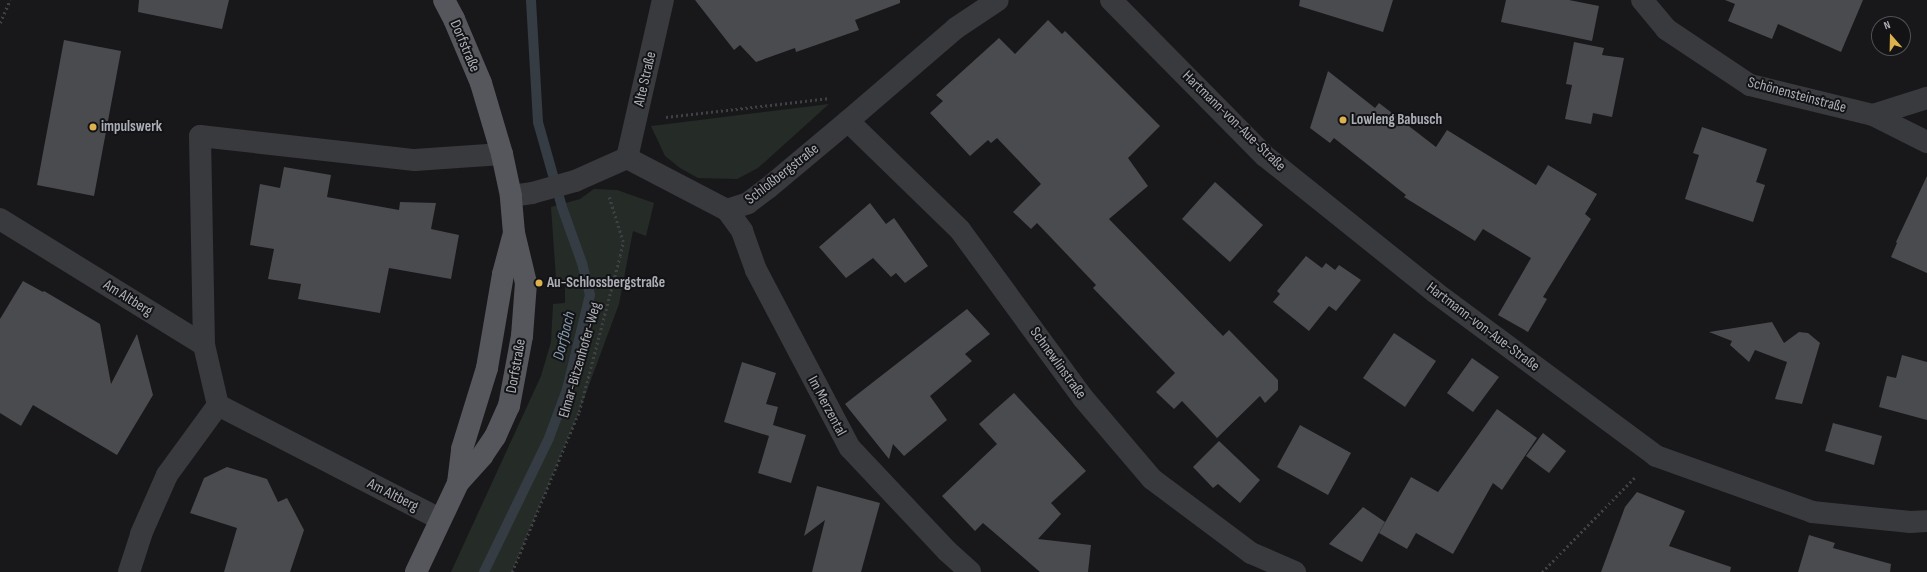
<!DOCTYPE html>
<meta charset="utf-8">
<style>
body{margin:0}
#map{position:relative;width:1927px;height:572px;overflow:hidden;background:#18181a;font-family:"Sofia Sans Condensed",sans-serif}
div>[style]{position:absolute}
.green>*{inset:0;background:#252b26}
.stream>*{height:10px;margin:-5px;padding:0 5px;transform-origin:5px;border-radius:5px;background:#353c43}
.building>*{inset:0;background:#4a4b4f}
.path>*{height:2.5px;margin-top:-1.25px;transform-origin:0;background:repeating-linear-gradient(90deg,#404145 0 2px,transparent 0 5px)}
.minor>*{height:22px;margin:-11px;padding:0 11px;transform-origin:11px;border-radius:11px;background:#393a3e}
.major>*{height:22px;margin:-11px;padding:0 11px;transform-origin:11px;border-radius:11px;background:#56575d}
.dots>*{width:11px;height:11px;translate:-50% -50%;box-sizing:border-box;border:2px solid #131315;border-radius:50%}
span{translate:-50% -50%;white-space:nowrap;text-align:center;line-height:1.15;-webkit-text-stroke:4px #131315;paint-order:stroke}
.street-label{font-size:15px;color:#acafb8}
.poi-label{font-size:15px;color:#acafb8;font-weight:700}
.left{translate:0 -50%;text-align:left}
.water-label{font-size:16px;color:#879aae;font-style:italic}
.north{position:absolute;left:1871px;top:16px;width:40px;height:40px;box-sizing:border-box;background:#131315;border:1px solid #505156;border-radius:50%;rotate:340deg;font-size:11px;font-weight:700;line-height:16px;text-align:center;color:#acafb8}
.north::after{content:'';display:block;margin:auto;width:14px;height:18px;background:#dcb24e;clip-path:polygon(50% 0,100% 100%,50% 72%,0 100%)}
</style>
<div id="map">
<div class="green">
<i style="clip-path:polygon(829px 104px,758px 168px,737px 179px,698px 178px,680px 168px,665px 156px,651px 126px)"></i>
<i style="clip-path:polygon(594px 189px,617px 190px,654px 203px,646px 236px,633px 231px,619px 304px,579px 412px,512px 572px,451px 572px,541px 376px,551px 342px,553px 304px,565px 303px,565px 280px,556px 279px,551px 207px,580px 199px)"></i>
</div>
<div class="stream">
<i style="left:484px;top:572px;width:149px;rotate:-64.1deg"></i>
<i style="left:549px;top:438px;width:52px;rotate:-69.8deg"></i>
<i style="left:567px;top:389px;width:97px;rotate:-76.3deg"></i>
<i style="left:590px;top:295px;width:33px;rotate:-104deg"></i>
<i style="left:582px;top:263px;width:59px;rotate:-109.7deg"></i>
<i style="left:562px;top:207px;width:88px;rotate:-105.8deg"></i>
<i style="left:538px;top:122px;width:122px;rotate:-93.3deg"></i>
</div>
<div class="building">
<i style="clip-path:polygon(139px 0,229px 0,222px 29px,138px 12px)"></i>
<i style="clip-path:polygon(695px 0,900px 0,900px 3px,855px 20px,859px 30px,796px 52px,795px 48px,756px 62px,740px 45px,734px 50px)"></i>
<i style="clip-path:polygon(1300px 0,1393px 0,1383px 32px,1299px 6px)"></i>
<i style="clip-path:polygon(1506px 0,1569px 0,1599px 6px,1592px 41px,1501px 22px)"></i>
<i style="clip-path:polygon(1725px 0,1863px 0,1841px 52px,1778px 24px,1772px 39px,1728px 21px,1735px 4px)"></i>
<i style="clip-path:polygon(1048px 20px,1062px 34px,1065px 31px,1160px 126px,1128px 158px,1148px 186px,1109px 219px,1223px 336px,1229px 330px,1278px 380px,1278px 390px,1265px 403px,1260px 396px,1217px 438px,1182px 401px,1174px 409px,1156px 392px,1175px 373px,1093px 288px,1096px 285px,1037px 223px,1031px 229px,1013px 212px,1041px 184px,997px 138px,991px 143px,988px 140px,970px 156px,930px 113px,943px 101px,936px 95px,999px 38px,1015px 54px)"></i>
<i style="clip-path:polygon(64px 40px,121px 51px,94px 196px,37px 185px)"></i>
<i style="clip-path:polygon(1574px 42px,1604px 48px,1602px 55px,1624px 58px,1612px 117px,1593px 113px,1591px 124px,1565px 119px,1572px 85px,1566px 84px)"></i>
<i style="clip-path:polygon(1328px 71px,1375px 108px,1379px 103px,1436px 147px,1447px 130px,1536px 185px,1548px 165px,1597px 194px,1585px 214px,1591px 219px,1543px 297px,1547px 299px,1528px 332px,1498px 315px,1531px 258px,1483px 229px,1475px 241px,1404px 197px,1406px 195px,1334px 138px,1330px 143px,1310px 128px)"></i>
<i style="clip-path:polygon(1702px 127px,1767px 149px,1756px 182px,1765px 185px,1753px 222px,1685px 199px,1699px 155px,1693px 153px)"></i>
<i style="clip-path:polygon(284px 167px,331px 175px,327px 197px,399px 210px,400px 202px,436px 203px,431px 229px,459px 235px,451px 279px,389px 268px,380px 313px,298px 299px,301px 284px,268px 279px,274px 249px,250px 245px,260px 184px,280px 188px)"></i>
<i style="clip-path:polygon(1927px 176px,1927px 273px,1891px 257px,1897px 243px,1896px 242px)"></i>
<i style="clip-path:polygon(1215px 182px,1263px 225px,1230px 262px,1182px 219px)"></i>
<i style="clip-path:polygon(870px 203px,886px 224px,894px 218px,928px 266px,905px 283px,896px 273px,891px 277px,873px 258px,846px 278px,819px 247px)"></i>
<i style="clip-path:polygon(1306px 256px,1322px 268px,1326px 263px,1335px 270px,1339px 265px,1361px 280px,1336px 311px,1329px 306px,1309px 331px,1273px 302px,1280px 294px,1277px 291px)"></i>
<i style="clip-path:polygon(23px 281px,43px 292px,44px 291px,100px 324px,111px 384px,137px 334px,153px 395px,117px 455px,33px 405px,21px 426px,0 413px,0 319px)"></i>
<i style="clip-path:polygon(967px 309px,990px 334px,965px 354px,972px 361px,930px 396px,947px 420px,904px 456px,893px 444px,889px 459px,845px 404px)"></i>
<i style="clip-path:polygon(1772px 322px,1784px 343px,1799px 332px,1808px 333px,1820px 343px,1802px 404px,1775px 399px,1787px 362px,1755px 350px,1749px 362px,1730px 345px,1732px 341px,1709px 332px)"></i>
<i style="clip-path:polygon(1394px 333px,1436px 361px,1405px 407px,1363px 378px)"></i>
<i style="clip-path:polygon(1902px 355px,1927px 362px,1927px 420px,1879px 407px,1887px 376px,1896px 378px)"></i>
<i style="clip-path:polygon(1472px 358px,1499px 377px,1473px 412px,1447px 393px)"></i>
<i style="clip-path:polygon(742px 362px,776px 373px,766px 404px,778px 407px,773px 425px,806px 435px,791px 483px,758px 473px,769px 436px,724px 422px)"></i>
<i style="clip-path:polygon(1014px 393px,1086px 471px,1051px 503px,1061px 514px,1038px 539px,1091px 545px,1088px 572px,1040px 572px,983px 523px,975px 531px,942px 496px,997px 444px,979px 424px)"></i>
<i style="clip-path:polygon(1497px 409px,1537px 438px,1502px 490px,1493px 483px,1453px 554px,1416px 533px,1407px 549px,1379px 533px,1411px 477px,1438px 492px)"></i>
<i style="clip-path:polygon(1833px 423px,1882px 436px,1874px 465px,1825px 451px)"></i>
<i style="clip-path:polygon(1300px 425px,1351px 453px,1328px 495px,1277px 467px)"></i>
<i style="clip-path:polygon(1543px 433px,1566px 451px,1549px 473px,1526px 456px)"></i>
<i style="clip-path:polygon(1219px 441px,1260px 480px,1240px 503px,1218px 484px,1213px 488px,1193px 467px)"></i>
<i style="clip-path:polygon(227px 467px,267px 479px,278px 502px,287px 498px,304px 530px,290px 572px,224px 572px,237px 528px,190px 513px,204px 478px)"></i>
<i style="clip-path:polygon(817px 486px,880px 503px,861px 572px,812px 572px,825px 520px,804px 536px)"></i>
<i style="clip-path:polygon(1637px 492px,1685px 511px,1669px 546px,1731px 567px,1730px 572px,1601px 572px,1625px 507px)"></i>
<i style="clip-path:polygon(1363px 507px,1385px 522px,1362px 562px,1329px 544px)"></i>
<i style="clip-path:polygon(1809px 535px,1835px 543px,1833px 548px,1891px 564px,1890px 572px,1798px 572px)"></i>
</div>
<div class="path">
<i style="left:0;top:23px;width:25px;rotate:-67deg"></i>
<i style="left:666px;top:117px;width:165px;rotate:-6.6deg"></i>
<i style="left:512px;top:572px;width:173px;rotate:-67.3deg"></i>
<i style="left:579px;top:412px;width:161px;rotate:-75.3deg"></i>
<i style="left:620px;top:256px;width:14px;rotate:-78deg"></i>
<i style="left:623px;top:242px;width:47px;rotate:-107.3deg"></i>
<i style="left:1542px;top:572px;width:134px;rotate:-45.6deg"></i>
</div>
<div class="minor">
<i style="left:1111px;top:0;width:219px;rotate:45.4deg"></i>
<i style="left:1265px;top:156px;width:219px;rotate:38.7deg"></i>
<i style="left:1436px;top:293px;width:274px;rotate:36.5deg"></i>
<i style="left:1656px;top:456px;width:166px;rotate:19.7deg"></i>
<i style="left:1812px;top:512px;width:99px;rotate:5.8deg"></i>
<i style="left:1910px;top:522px;width:17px;rotate:-3deg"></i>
<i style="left:1642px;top:0;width:38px;rotate:50deg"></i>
<i style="left:1666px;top:29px;width:101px;rotate:33.7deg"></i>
<i style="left:1750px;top:85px;width:127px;rotate:13.7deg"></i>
<i style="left:1873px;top:115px;width:60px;rotate:26.6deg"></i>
<i style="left:1873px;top:115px;width:57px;rotate:-17.5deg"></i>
<i style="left:848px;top:121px;width:156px;rotate:44.2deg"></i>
<i style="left:960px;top:230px;width:208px;rotate:53.8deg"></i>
<i style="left:1083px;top:398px;width:106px;rotate:49.6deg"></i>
<i style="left:1152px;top:479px;width:124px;rotate:36.8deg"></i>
<i style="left:1251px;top:553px;width:48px;rotate:23.4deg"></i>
<i style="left:627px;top:158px;width:113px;rotate:27.5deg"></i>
<i style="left:727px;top:210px;width:22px;rotate:-18deg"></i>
<i style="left:748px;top:203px;width:25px;rotate:-37deg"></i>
<i style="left:768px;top:188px;width:104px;rotate:-39.9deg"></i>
<i style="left:848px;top:121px;width:143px;rotate:-40.7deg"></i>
<i style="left:956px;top:28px;width:50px;rotate:-33.7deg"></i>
<i style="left:627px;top:158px;width:162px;rotate:-77.2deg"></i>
<i style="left:511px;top:196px;width:21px;rotate:-8deg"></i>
<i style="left:532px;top:193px;width:45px;rotate:-15.6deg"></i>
<i style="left:575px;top:181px;width:57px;rotate:-23.9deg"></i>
<i style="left:727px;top:210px;width:26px;rotate:54deg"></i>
<i style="left:742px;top:231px;width:41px;rotate:70.3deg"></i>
<i style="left:756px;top:270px;width:201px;rotate:62.2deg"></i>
<i style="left:850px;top:448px;width:141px;rotate:46.7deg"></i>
<i style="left:947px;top:551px;width:31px;rotate:42deg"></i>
<i style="left:0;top:219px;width:240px;rotate:31.7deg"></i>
<i style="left:204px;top:345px;width:62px;rotate:76.9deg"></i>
<i style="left:218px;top:405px;width:250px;rotate:27.2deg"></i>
<i style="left:204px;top:345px;width:209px;rotate:-91.1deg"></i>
<i style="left:200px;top:136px;width:216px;rotate:6.4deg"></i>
<i style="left:415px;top:160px;width:87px;rotate:-3.9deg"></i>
<i style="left:129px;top:572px;width:40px;rotate:-72deg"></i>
<i style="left:141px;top:534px;width:64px;rotate:-66.2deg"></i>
<i style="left:167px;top:475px;width:87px;rotate:-53.9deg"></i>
</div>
<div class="major">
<i style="left:458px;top:483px;width:34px;rotate:-83deg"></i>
<i style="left:462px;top:449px;width:85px;rotate:-72.8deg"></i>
<i style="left:487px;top:368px;width:95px;rotate:-80.3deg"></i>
<i style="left:503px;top:274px;width:39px;rotate:-75deg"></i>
<i style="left:416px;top:572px;width:98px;rotate:-64.7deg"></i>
<i style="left:458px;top:483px;width:36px;rotate:-48deg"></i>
<i style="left:482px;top:456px;width:23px;rotate:-56deg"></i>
<i style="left:495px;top:437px;width:34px;rotate:-66deg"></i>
<i style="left:509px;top:406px;width:71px;rotate:-79.5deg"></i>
<i style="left:522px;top:336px;width:53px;rotate:-85.7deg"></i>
<i style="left:526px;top:283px;width:51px;rotate:-103.5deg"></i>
<i style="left:514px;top:233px;width:37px;rotate:-95deg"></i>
<i style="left:511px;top:196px;width:43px;rotate:-102.1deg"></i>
<i style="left:502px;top:154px;width:74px;rotate:-106.5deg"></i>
<i style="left:481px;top:83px;width:69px;rotate:-112.9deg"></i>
<i style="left:454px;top:19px;width:21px;rotate:-118deg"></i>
</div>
<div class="dots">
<i style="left:1343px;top:120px;background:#dcb24e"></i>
<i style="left:93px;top:127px;background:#dcb24e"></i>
<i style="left:539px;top:283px;background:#dcb24e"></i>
</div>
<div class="street-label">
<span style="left:465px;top:46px;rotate:67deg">Dorfstraße</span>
<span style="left:645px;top:79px;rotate:-77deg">Alte Straße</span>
<span style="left:1797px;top:95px;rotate:15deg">Schönensteinstraße</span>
<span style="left:1234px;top:121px;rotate:44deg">Hartmann-von-Aue-Straße</span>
<span style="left:782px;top:174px;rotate:-38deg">Schloßbergstraße</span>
<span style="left:128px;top:298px;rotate:32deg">Am Altberg</span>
<span style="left:1483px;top:327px;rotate:37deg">Hartmann-von-Aue-Straße</span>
<span style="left:580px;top:360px;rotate:-74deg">Elmar-Bitzenhofer-Weg</span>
<span style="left:1058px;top:363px;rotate:54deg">Schnewlinstraße</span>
<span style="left:516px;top:366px;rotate:-80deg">Dorfstraße</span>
<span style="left:827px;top:406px;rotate:62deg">Im Merzental</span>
<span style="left:393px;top:495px;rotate:27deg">Am Altberg</span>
</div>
<div class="poi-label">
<span class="left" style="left:1351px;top:120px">Lowleng Babusch</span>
<span class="left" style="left:101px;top:127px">impulswerk</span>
<span class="left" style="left:547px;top:283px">Au-Schlossbergstraße</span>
</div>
<div class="water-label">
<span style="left:565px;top:336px;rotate:-76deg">Dorfbach</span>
</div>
<div class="north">N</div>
</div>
